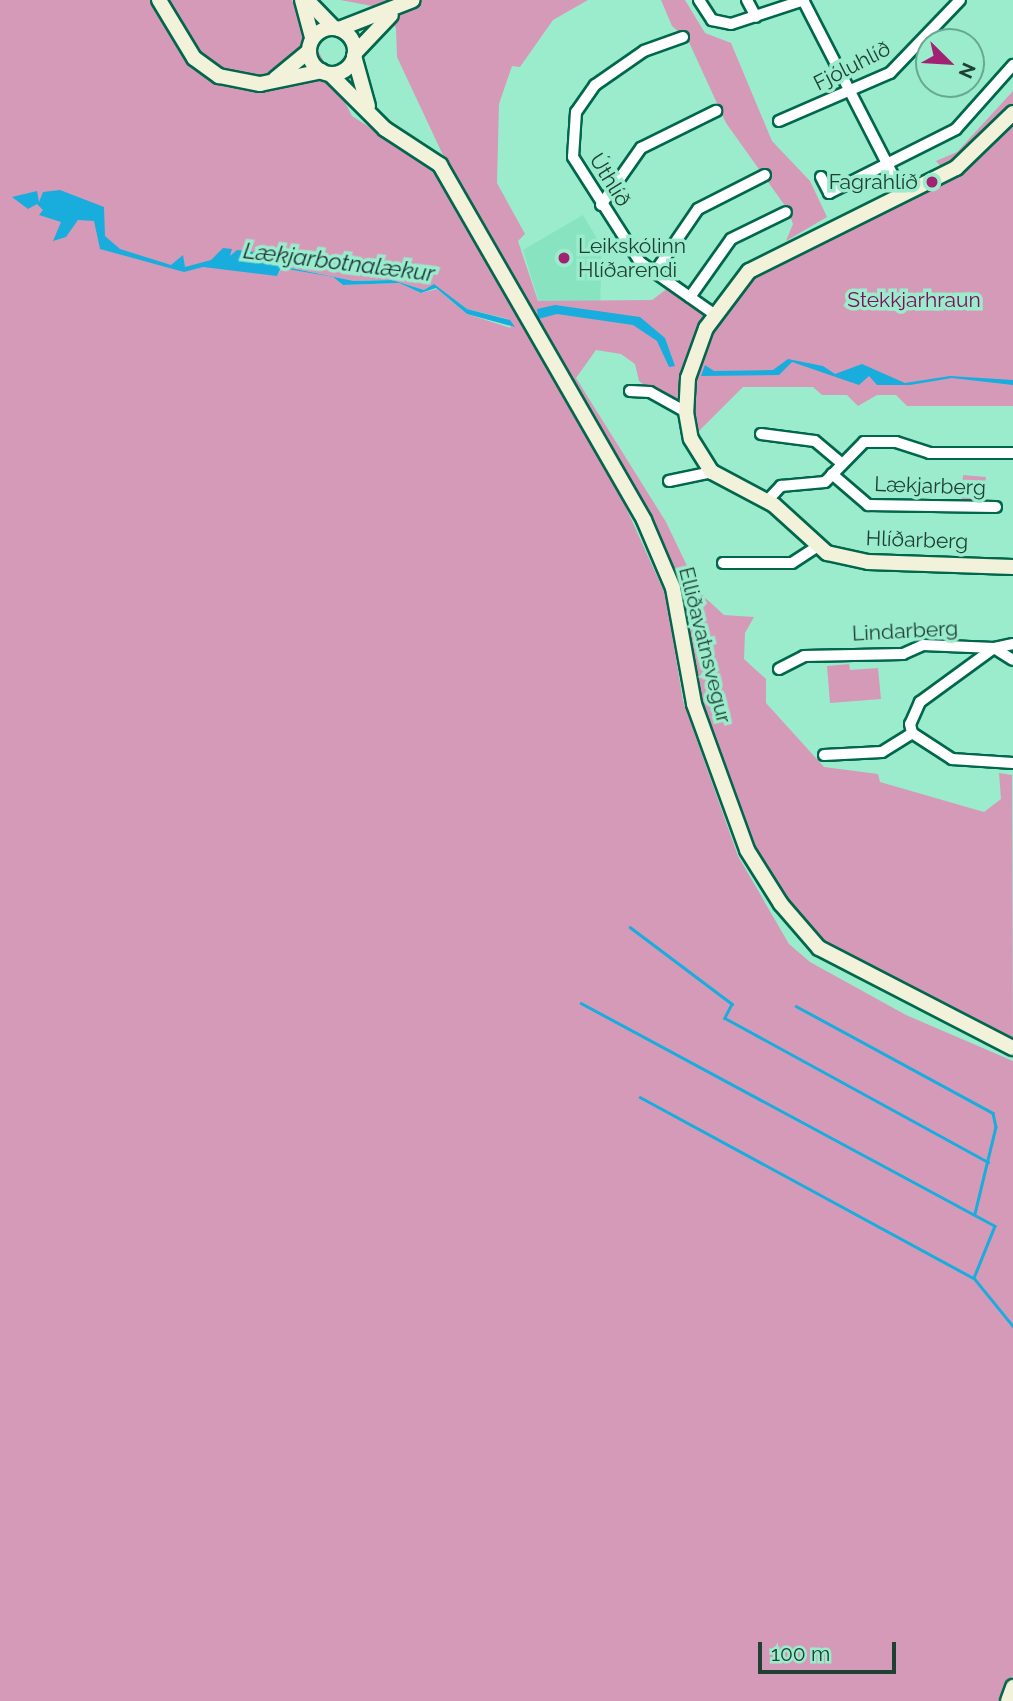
<!DOCTYPE html>
<meta charset="utf-8">
<style>
body{margin:0}
#map{position:relative;width:1013px;height:1701px;overflow:hidden;background:#9aeccc;font-family:Raleway,sans-serif}
div>[style]{position:absolute}
.built>*{inset:0;background:#87e3c0}
.green>*{inset:0;background:#d69ab9}
.water>*{inset:0;background:#18addd}
.stream>*{height:2.5px;margin:-1.25px;padding:0 1.25px;transform-origin:1.25px;border-radius:1.25px;background:#18addd}
.roads{filter:drop-shadow(2px 0 #01674c) drop-shadow(-2px 0 #01674c) drop-shadow(0 2px #01674c) drop-shadow(0 -2px #01674c)}
.street>*{height:10px;margin:-5px;padding:0 5px;transform-origin:5px;border-radius:5px;background:#fff}
.secondary>*{height:14px;margin:-7px;padding:0 7px;transform-origin:7px;border-radius:7px;background:#f2f1da}
.secondary>.ring{margin:-7px;padding:0;box-sizing:content-box;background:none;border:14px solid #f2f1da;border-radius:50%}
.dots>*{width:19px;height:19px;translate:-50% -50%;box-sizing:border-box;border:4px solid #9aeccc;border-radius:50%}
span{translate:-50% -50%;white-space:nowrap;text-align:center;line-height:1.15;-webkit-text-stroke:7px #9aeccc;paint-order:stroke}
.street-label{font-size:21px;color:#1e4134}
.poi-label{font-size:21px;color:#1e4134}
.right{translate:-100% -50%;text-align:right}
.left{translate:0 -50%;text-align:left}
.park-label{font-size:21px;color:#810d59}
.water-label{font-size:23px;color:#1b303a;font-style:italic}
.north{position:absolute;left:915px;top:28px;width:70px;height:70px;box-sizing:border-box;background:#9aeccc;border:2px solid #68a88f;border-radius:50%;rotate:114deg;font-size:19px;font-weight:700;line-height:28px;text-align:center;color:#1e4134}
.north::after{content:'';display:block;margin:auto;width:24px;height:32px;background:#a22172;clip-path:polygon(50% 0,100% 100%,50% 72%,0 100%)}
.scale{position:absolute;left:758px;top:1642px;width:138px;height:32px;box-sizing:border-box;border:4px solid #1e4134;border-top:0;padding-left:9px;font-size:21px;line-height:24px;white-space:nowrap;color:#1e4134;-webkit-text-stroke:5px #9aeccc;paint-order:stroke}
</style>
<div id="map">
<div class="built">
<i style="clip-path:polygon(583px 215px,602px 247px,600px 309px,539px 302px,523px 250px)"></i>
</div>
<div class="green">
<i style="clip-path:polygon(evenodd,0 0,292px 0,352px 116px,425px 163px,437px 178px,623px 501px,666px 596px,683px 701px,738px 856px,789px 944px,810px 962px,906px 1015px,1013px 1061px,1013px 1675px,1004px 1701px,0 1701px,0 0,279px 256px,281px 266px,354px 281px,392px 280px,424px 290px,434px 285px,467px 309px,508px 319px,511px 328px,467px 314px,437px 289px,421px 293px,399px 283px,343px 285px,333px 277px,282px 268px,277px 276px,279px 256px)"></i>
<i style="clip-path:polygon(340px 0,588px 0,553px 20px,520px 67px,512px 66px,499px 104px,497px 183px,525px 234px,518px 241px,538px 301px,652px 300px,668px 288px,707px 315px,772px 259px,964px 169px,1013px 122px,1013px 406px,907px 406px,896px 395px,877px 395px,858px 406px,847px 395px,822px 395px,813px 387px,743px 387px,697px 433px,692px 402px,669px 404px,639px 381px,635px 364px,621px 354px,596px 350px,576px 378px,666px 522px,700px 593px,724px 615px,754px 617px,745px 633px,744px 659px,766px 679px,766px 703px,824px 767px,878px 774px,880px 782px,984px 812px,1001px 799px,999px 773px,1012px 775px,1013px 1052px,818px 956px,770px 898px,699px 718px,666px 572px,464px 200px,397px 57px,396px 28px,383px 8px)"></i>
<i style="clip-path:polygon(661px 0,685px 0,705px 33px,731px 43px,772px 141px,810px 181px,827px 217px,786px 241px,793px 224px,788px 210px,726px 123px,688px 40px,672px 26px)"></i>
<i style="clip-path:polygon(1013px 91px,1013px 105px,942px 168px,936px 161px,957px 152px)"></i>
<i style="clip-path:polygon(963px 475px,986px 477px,984px 502px,962px 500px)"></i>
<i style="clip-path:polygon(849px 664px,850px 670px,878px 668px,881px 699px,830px 703px,827px 666px)"></i>
</div>
<div class="water">
<i style="clip-path:polygon(60px 190px,104px 207px,105px 236px,120px 249px,171px 265px,183px 255px,185px 267px,211px 260px,223px 248px,232px 249px,230px 256px,237px 250px,275px 254px,278px 248px,281px 266px,354px 281px,392px 280px,424px 290px,434px 284px,467px 309px,510px 320px,515px 327px,467px 314px,436px 288px,421px 293px,399px 283px,343px 285px,333px 277px,281px 268px,277px 276px,203px 267px,184px 272px,100px 249px,94px 221px,78px 220px,66px 237px,53px 241px,61px 222px,39px 215px,43px 210px,37px 204px,28px 209px,12px 197px,37px 191px,39px 202px,43px 192px)"></i>
<i style="clip-path:polygon(555px 305px,640px 317px,665px 338px,675px 366px,669px 367px,657px 341px,633px 325px,557px 314px,538px 319px,537px 309px)"></i>
<i style="clip-path:polygon(788px 359px,823px 366px,835px 374px,862px 364px,905px 383px,950px 376px,1013px 380px,1013px 385px,952px 378px,910px 385px,877px 385px,869px 376px,859px 385px,792px 362px,779px 375px,701px 376px,705px 365px,714px 371px,773px 370px)"></i>
</div>
<div class="stream">
<i style="left:630px;top:927px;width:128px;rotate:37deg"></i>
<i style="left:732px;top:1004px;width:16px;rotate:117deg"></i>
<i style="left:725px;top:1018px;width:300px;rotate:28.7deg"></i>
<i style="left:581px;top:1003px;width:470px;rotate:28.3deg"></i>
<i style="left:995px;top:1226px;width:56px;rotate:112deg"></i>
<i style="left:796px;top:1006px;width:224px;rotate:28.5deg"></i>
<i style="left:993px;top:1113px;width:14px;rotate:78deg"></i>
<i style="left:996px;top:1127px;width:89px;rotate:103.6deg"></i>
<i style="left:640px;top:1097px;width:380px;rotate:28.5deg"></i>
<i style="left:974px;top:1278px;width:62px;rotate:50.9deg"></i>
</div>
<div class="roads">
<div class="street">
<i style="left:699px;top:0;width:24px;rotate:57deg"></i>
<i style="left:712px;top:20px;width:19px;rotate:12deg"></i>
<i style="left:731px;top:24px;width:77px;rotate:-18.2deg"></i>
<i style="left:747px;top:0;width:19px;rotate:62deg"></i>
<i style="left:803px;top:0;width:217px;rotate:62.8deg"></i>
<i style="left:683px;top:37px;width:41px;rotate:160.3deg"></i>
<i style="left:644px;top:51px;width:60px;rotate:145.2deg"></i>
<i style="left:595px;top:85px;width:33px;rotate:125deg"></i>
<i style="left:576px;top:112px;width:45px;rotate:93.8deg"></i>
<i style="left:573px;top:157px;width:125px;rotate:57.5deg"></i>
<i style="left:640px;top:262px;width:90px;rotate:35.1deg"></i>
<i style="left:779px;top:121px;width:121px;rotate:-23.4deg"></i>
<i style="left:890px;top:73px;width:101px;rotate:-46.2deg"></i>
<i style="left:821px;top:177px;width:18px;rotate:63deg"></i>
<i style="left:829px;top:193px;width:142px;rotate:-26.7deg"></i>
<i style="left:956px;top:129px;width:86px;rotate:-48.3deg"></i>
<i style="left:601px;top:205px;width:70px;rotate:-54.9deg"></i>
<i style="left:641px;top:148px;width:84px;rotate:-26.3deg"></i>
<i style="left:655px;top:272px;width:76px;rotate:-55.7deg"></i>
<i style="left:698px;top:209px;width:75px;rotate:-26.9deg"></i>
<i style="left:690px;top:297px;width:71px;rotate:-54.7deg"></i>
<i style="left:731px;top:239px;width:61px;rotate:-26.1deg"></i>
<i style="left:630px;top:391px;width:20px;rotate:3deg"></i>
<i style="left:650px;top:392px;width:41px;rotate:29.1deg"></i>
<i style="left:761px;top:434px;width:54px;rotate:7.4deg"></i>
<i style="left:815px;top:441px;width:33px;rotate:40deg"></i>
<i style="left:832px;top:474px;width:48px;rotate:40.7deg"></i>
<i style="left:868px;top:505px;width:128px;rotate:0.9deg"></i>
<i style="left:669px;top:481px;width:44px;rotate:-11.8deg"></i>
<i style="left:767px;top:501px;width:21px;rotate:-47deg"></i>
<i style="left:781px;top:486px;width:44px;rotate:-5.2deg"></i>
<i style="left:825px;top:482px;width:56px;rotate:-45.7deg"></i>
<i style="left:864px;top:442px;width:32px"></i>
<i style="left:896px;top:442px;width:35px;rotate:18deg"></i>
<i style="left:929px;top:453px;width:84px"></i>
<i style="left:723px;top:563px;width:69px"></i>
<i style="left:792px;top:563px;width:30px;rotate:-33deg"></i>
<i style="left:1013px;top:644px;width:19px;rotate:168deg"></i>
<i style="left:994px;top:648px;width:92px;rotate:143.9deg"></i>
<i style="left:920px;top:702px;width:24px;rotate:114deg"></i>
<i style="left:910px;top:724px;width:9px;rotate:77deg"></i>
<i style="left:912px;top:733px;width:48px;rotate:33deg"></i>
<i style="left:952px;top:759px;width:61px;rotate:3.8deg"></i>
<i style="left:779px;top:669px;width:28px;rotate:-27deg"></i>
<i style="left:804px;top:656px;width:99px;rotate:-1.2deg"></i>
<i style="left:903px;top:654px;width:22px;rotate:-24deg"></i>
<i style="left:923px;top:645px;width:71px;rotate:2.4deg"></i>
<i style="left:994px;top:648px;width:22px;rotate:32deg"></i>
<i style="left:824px;top:755px;width:58px;rotate:-3deg"></i>
<i style="left:882px;top:752px;width:36px;rotate:-32deg"></i>
</div>
<div class="secondary">
<i style="left:159px;top:0;width:68px;rotate:58.9deg"></i>
<i style="left:194px;top:58px;width:31px;rotate:36deg"></i>
<i style="left:219px;top:76px;width:42px;rotate:11deg"></i>
<i style="left:260px;top:84px;width:63px;rotate:-11.8deg"></i>
<i style="left:302px;top:0;width:39px;rotate:75deg"></i>
<i style="left:307px;top:0;width:37px;rotate:46deg"></i>
<i class="ring" style="left:309px;top:28px;width:32px;height:32px"></i>
<i style="left:339px;top:29px;width:79px;rotate:-21.4deg"></i>
<i style="left:355px;top:53px;width:52px;rotate:-46.5deg"></i>
<i style="left:354px;top:56px;width:52px;rotate:74.4deg"></i>
<i style="left:330px;top:74px;width:78px;rotate:45deg"></i>
<i style="left:385px;top:129px;width:66px;rotate:33.2deg"></i>
<i style="left:440px;top:165px;width:409px;rotate:60.1deg"></i>
<i style="left:644px;top:520px;width:74px;rotate:66.9deg"></i>
<i style="left:673px;top:588px;width:118px;rotate:79.7deg"></i>
<i style="left:694px;top:704px;width:155px;rotate:70deg"></i>
<i style="left:747px;top:850px;width:64px;rotate:57.8deg"></i>
<i style="left:781px;top:904px;width:58px;rotate:49.2deg"></i>
<i style="left:819px;top:948px;width:218px;rotate:27.3deg"></i>
<i style="left:275px;top:79px;width:44px;rotate:-39.5deg"></i>
<i style="left:1013px;top:113px;width:79px;rotate:136deg"></i>
<i style="left:956px;top:168px;width:231px;rotate:153.5deg"></i>
<i style="left:749px;top:271px;width:71px;rotate:127deg"></i>
<i style="left:706px;top:328px;width:53px;rotate:109.8deg"></i>
<i style="left:688px;top:378px;width:34px;rotate:93deg"></i>
<i style="left:686px;top:412px;width:27px;rotate:80deg"></i>
<i style="left:691px;top:439px;width:39px;rotate:58deg"></i>
<i style="left:712px;top:472px;width:70px;rotate:28deg"></i>
<i style="left:774px;top:505px;width:72px;rotate:42.2deg"></i>
<i style="left:827px;top:553px;width:42px;rotate:12.4deg"></i>
<i style="left:868px;top:562px;width:145px;rotate:2deg"></i>
<i style="left:1008px;top:1701px;width:15px;rotate:-70deg"></i>
</div>
</div>
<div class="dots">
<i style="left:932px;top:182px;background:#a22172"></i>
<i style="left:564px;top:258px;background:#a22172"></i>
</div>
<div class="street-label">
<span style="left:852px;top:66px;rotate:-27deg">Fjóluhlíð</span>
<span style="left:610px;top:180px;rotate:58deg">Úthlíð</span>
<span style="left:930px;top:486px;rotate:2deg">Lækjarberg</span>
<span style="left:917px;top:540px;rotate:2deg">Hlíðarberg</span>
<span style="left:905px;top:631px;rotate:-3deg">Lindarberg</span>
<span style="left:705px;top:645px;rotate:76deg">Elliðavatnsvegur</span>
</div>
<div class="poi-label">
<span class="right" style="left:918px;top:182px">Fagrahlíð</span>
<span class="left" style="left:578px;top:258px">Leikskólinn<br>Hlíðarendi</span>
</div>
<div class="park-label">
<span style="left:914px;top:300px">Stekkjarhraun</span>
</div>
<div class="water-label">
<span style="left:339px;top:262px;rotate:7deg">Lækjarbotnalækur</span>
</div>
<div class="north">N</div>
<div class="scale">100 m</div>
</div>
